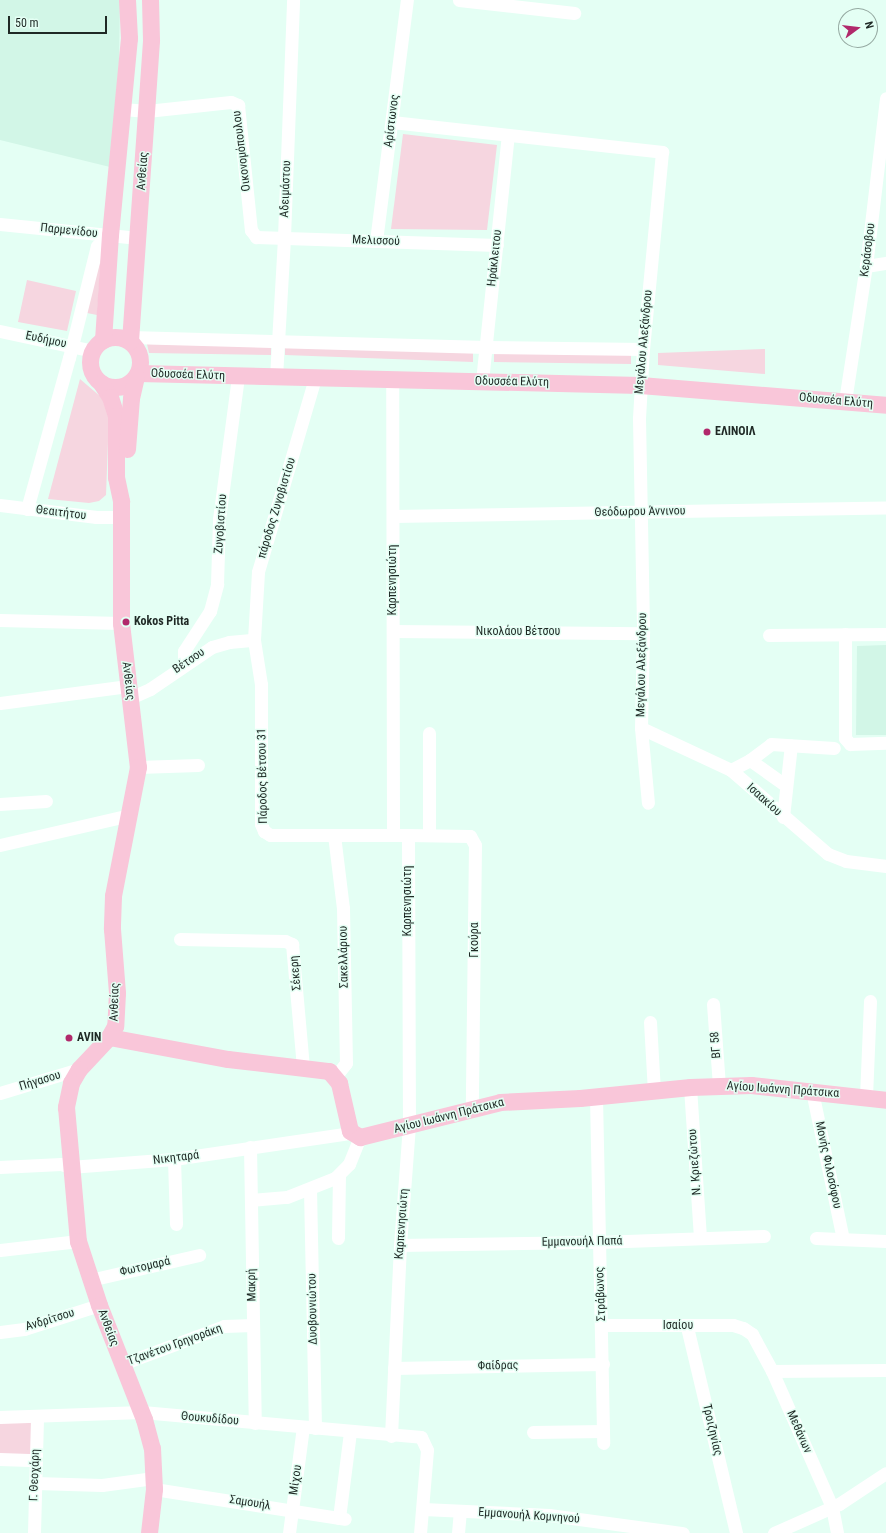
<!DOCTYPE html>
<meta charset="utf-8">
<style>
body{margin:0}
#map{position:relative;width:886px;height:1533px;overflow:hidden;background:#e4fff4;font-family:"Roboto Condensed",sans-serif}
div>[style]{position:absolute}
.built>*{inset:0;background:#d2f6e7}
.green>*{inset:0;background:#f6d6e0}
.minor>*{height:13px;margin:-6.5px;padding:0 6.5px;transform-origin:6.5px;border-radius:6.5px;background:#fff}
.major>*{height:17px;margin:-8.5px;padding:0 8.5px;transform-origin:8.5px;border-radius:8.5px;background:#f9c6d9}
.major>.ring{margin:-8.5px;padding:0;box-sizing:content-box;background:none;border:17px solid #f9c6d9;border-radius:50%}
.dots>*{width:11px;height:11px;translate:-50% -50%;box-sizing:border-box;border:2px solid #e4fff4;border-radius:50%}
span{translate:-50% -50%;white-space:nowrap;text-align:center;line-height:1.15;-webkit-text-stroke:3px #e4fff4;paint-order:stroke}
.street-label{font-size:12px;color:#1f2925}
.poi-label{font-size:12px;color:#1f2925;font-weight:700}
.left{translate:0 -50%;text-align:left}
.north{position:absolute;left:838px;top:8px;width:40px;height:40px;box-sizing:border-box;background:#e4fff4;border:1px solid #95a9a1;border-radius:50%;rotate:75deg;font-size:11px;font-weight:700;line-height:16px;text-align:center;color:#1f2925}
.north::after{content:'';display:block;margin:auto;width:14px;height:18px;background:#b1296b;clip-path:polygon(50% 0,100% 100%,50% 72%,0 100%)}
.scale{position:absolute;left:8px;top:16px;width:99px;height:18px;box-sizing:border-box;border:2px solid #1f2925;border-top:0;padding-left:5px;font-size:12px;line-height:14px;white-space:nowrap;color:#1f2925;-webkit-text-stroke:3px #e4fff4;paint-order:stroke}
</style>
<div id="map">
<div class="built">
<i style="clip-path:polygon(0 0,120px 0,119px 63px,110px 167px,0 140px)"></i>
<i style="clip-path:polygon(886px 645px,886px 735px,856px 735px,857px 646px)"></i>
</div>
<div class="green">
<i style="clip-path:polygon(403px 134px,497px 145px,487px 230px,391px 229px)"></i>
<i style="clip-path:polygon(101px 254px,97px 315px,87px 313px)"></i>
<i style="clip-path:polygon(27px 280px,76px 291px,67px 331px,18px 322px)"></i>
<i style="clip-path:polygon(147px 344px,271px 346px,271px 355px,149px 353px)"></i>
<i style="clip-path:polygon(285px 347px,473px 353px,473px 362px,285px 355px)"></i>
<i style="clip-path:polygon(765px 349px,765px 374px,658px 365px,658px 353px)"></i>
<i style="clip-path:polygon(494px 353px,631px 355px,631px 364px,494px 362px)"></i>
<i style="clip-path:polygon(80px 379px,101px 397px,109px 415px,106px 495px,99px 501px,89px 503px,48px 499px)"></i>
<i style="clip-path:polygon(37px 1416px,36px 1460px,0 1459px,0 1417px)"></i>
</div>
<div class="minor">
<i style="left:459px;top:0;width:116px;rotate:6.4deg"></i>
<i style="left:123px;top:109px;width:24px;rotate:5deg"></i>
<i style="left:147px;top:111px;width:84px;rotate:-6.1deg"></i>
<i style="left:231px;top:102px;width:8px;rotate:23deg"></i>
<i style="left:238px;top:105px;width:126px;rotate:84.1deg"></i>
<i style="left:251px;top:230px;width:9px;rotate:54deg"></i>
<i style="left:256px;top:237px;width:241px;rotate:1.9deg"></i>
<i style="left:392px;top:122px;width:272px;rotate:6.3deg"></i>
<i style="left:662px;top:152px;width:198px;rotate:95.5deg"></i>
<i style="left:643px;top:349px;width:69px;rotate:93.3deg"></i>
<i style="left:639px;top:418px;width:215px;rotate:88.9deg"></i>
<i style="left:643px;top:633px;width:95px;rotate:91.2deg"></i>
<i style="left:641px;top:728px;width:75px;rotate:84.7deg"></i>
<i style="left:0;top:224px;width:139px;rotate:5.8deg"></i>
<i style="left:376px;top:241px;width:243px;rotate:-82.7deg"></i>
<i style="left:866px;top:266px;width:20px;rotate:-9deg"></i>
<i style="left:0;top:331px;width:95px;rotate:12.1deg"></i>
<i style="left:130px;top:337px;width:356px;rotate:1.6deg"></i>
<i style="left:486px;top:347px;width:157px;rotate:0.7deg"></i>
<i style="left:276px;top:377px;width:140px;rotate:-86.7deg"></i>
<i style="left:284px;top:237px;width:237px;rotate:-87.8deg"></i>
<i style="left:315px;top:378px;width:202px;rotate:106.4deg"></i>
<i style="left:258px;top:572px;width:68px;rotate:93.4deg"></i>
<i style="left:254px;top:640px;width:45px;rotate:81deg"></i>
<i style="left:261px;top:684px;width:140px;rotate:90deg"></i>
<i style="left:261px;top:824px;width:8px;rotate:67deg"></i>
<i style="left:264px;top:831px;width:7px;rotate:34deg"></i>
<i style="left:270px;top:835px;width:123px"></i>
<i style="left:482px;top:381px;width:247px;rotate:-84deg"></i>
<i style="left:845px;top:401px;width:137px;rotate:-81.2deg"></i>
<i style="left:866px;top:266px;width:169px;rotate:-83.2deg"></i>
<i style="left:0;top:505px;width:97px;rotate:7.1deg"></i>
<i style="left:96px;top:517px;width:25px"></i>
<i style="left:27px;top:509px;width:157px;rotate:-74.5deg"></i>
<i style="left:69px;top:358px;width:115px;rotate:-76deg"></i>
<i style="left:97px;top:246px;width:17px;rotate:-40deg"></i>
<i style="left:394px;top:516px;width:492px;rotate:-1deg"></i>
<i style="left:0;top:620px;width:121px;rotate:1.4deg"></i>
<i style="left:393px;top:631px;width:250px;rotate:0.5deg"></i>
<i style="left:845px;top:634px;width:104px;rotate:90deg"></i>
<i style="left:845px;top:738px;width:8px;rotate:50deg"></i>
<i style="left:850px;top:744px;width:36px;rotate:-2deg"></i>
<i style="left:769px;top:635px;width:117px;rotate:-0.5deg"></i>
<i style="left:184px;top:664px;width:13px;rotate:-90deg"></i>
<i style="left:184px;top:651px;width:48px;rotate:-57deg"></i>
<i style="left:210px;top:611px;width:28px;rotate:-75deg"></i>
<i style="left:217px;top:584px;width:65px;rotate:-88.2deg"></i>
<i style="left:219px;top:519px;width:143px;rotate:-82.4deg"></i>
<i style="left:130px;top:698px;width:22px;rotate:-24deg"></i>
<i style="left:150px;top:689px;width:75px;rotate:-34.1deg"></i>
<i style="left:212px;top:647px;width:18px;rotate:-16deg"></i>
<i style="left:229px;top:642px;width:25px;rotate:-5deg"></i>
<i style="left:0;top:703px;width:129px;rotate:-7.6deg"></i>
<i style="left:641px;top:728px;width:99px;rotate:25deg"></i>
<i style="left:731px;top:770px;width:128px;rotate:40.9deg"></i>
<i style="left:828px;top:854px;width:19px;rotate:21deg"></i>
<i style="left:846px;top:861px;width:40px;rotate:7.1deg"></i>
<i style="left:429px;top:733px;width:102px;rotate:90deg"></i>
<i style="left:750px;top:760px;width:43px;rotate:35.5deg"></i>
<i style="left:138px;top:767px;width:60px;rotate:-1.9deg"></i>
<i style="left:731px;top:770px;width:21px;rotate:-28deg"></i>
<i style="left:750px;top:760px;width:26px;rotate:-37deg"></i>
<i style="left:771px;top:744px;width:63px;rotate:3.6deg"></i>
<i style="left:0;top:804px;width:46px;rotate:-3.7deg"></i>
<i style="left:783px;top:817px;width:72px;rotate:-83.7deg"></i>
<i style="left:334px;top:835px;width:74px;rotate:83deg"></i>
<i style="left:343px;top:908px;width:155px;rotate:88.9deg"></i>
<i style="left:346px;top:1063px;width:16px;rotate:128deg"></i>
<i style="left:408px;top:835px;width:62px;rotate:0.9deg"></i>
<i style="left:470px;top:836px;width:10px;rotate:61deg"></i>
<i style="left:475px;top:845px;width:262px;rotate:90.7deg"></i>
<i style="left:0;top:845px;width:133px;rotate:-13deg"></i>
<i style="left:180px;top:939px;width:105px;rotate:1.1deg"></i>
<i style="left:285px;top:941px;width:8px;rotate:23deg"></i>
<i style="left:292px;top:944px;width:124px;rotate:84.9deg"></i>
<i style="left:713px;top:1004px;width:81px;rotate:85.8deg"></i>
<i style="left:650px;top:1022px;width:69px;rotate:86.7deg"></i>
<i style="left:690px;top:1087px;width:151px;rotate:86.2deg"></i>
<i style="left:812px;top:1091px;width:151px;rotate:78.2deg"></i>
<i style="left:0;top:1093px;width:83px;rotate:-16.9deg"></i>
<i style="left:596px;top:1097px;width:346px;rotate:88.8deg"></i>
<i style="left:866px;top:1097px;width:96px;rotate:-87.6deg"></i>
<i style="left:250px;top:1147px;width:276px;rotate:89deg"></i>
<i style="left:174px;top:1159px;width:65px;rotate:88.2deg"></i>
<i style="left:0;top:1167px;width:61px;rotate:-2.8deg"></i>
<i style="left:61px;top:1164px;width:9px;rotate:18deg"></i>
<i style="left:70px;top:1167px;width:104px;rotate:-4.4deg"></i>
<i style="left:174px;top:1159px;width:179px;rotate:-8.4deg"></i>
<i style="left:310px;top:1189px;width:239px;rotate:88.8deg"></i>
<i style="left:251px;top:1200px;width:36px;rotate:-5deg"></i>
<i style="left:287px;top:1197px;width:52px;rotate:-21.6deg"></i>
<i style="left:335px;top:1178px;width:20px;rotate:-45deg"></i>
<i style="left:349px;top:1164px;width:29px;rotate:-68deg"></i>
<i style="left:338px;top:1238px;width:63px;rotate:-89.1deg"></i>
<i style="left:816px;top:1238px;width:70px;rotate:2.5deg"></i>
<i style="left:400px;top:1245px;width:199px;rotate:-0.9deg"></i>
<i style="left:599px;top:1242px;width:165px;rotate:-2.1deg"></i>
<i style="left:0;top:1250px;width:79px;rotate:-6.6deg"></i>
<i style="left:90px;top:1280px;width:112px;rotate:-12.9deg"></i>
<i style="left:602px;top:1325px;width:131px"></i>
<i style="left:733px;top:1325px;width:10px;rotate:17deg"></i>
<i style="left:743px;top:1328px;width:11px;rotate:34deg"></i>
<i style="left:752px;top:1334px;width:42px;rotate:61.6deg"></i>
<i style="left:772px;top:1371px;width:149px;rotate:66.2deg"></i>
<i style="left:832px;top:1507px;width:26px;rotate:79deg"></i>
<i style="left:687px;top:1327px;width:212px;rotate:76.6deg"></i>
<i style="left:0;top:1332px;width:24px;rotate:-7deg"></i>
<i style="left:24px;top:1329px;width:79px;rotate:-17.7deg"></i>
<i style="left:122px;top:1364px;width:109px;rotate:-20.4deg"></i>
<i style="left:224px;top:1326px;width:29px;rotate:-2deg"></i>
<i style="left:394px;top:1368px;width:209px;rotate:-1.1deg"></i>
<i style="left:772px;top:1371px;width:114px;rotate:-0.5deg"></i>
<i style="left:0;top:1417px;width:142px;rotate:-2deg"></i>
<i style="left:142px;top:1412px;width:280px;rotate:5.1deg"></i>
<i style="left:421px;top:1437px;width:14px;rotate:65deg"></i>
<i style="left:427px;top:1450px;width:83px;rotate:94.8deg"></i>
<i style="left:533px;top:1432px;width:70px;rotate:-0.8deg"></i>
<i style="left:391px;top:1436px;width:191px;rotate:-87.3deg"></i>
<i style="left:400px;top:1245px;width:119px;rotate:-85.7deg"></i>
<i style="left:409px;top:1126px;width:291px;rotate:-90.2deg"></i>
<i style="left:408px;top:835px;width:15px;rotate:180deg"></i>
<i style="left:393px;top:835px;width:455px;rotate:-90.1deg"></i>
<i style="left:0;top:1459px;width:36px;rotate:2deg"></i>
<i style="left:35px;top:1483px;width:67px;rotate:1.7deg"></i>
<i style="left:102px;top:1485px;width:52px;rotate:-7.7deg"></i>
<i style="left:154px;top:1489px;width:193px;rotate:8.9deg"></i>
<i style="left:423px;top:1509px;width:126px;rotate:2.7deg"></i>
<i style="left:549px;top:1515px;width:135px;rotate:7.7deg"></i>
<i style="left:339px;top:1518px;width:87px;rotate:-82.7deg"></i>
<i style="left:34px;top:1533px;width:117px;rotate:-88.5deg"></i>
<i style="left:289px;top:1533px;width:107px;rotate:-82.5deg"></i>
<i style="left:458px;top:1533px;width:21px;rotate:-85deg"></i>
<i style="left:774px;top:1533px;width:71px;rotate:-24deg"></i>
<i style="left:839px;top:1504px;width:56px;rotate:-33.4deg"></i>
</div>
<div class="major">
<i class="ring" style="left:90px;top:337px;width:33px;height:33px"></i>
<i style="left:103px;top:340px;width:105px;rotate:-86.2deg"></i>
<i style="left:110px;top:235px;width:198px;rotate:-84.5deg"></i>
<i style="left:129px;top:38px;width:38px;rotate:-93deg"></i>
<i style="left:130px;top:341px;width:302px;rotate:-86deg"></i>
<i style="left:151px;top:40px;width:40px;rotate:-91.4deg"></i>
<i style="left:138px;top:373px;width:502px;rotate:1.37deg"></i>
<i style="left:640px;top:385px;width:247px;rotate:4.6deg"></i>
<i style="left:101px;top:383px;width:17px;rotate:57deg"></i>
<i style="left:110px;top:397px;width:20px;rotate:72deg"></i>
<i style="left:116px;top:416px;width:61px;rotate:90deg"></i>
<i style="left:116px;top:477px;width:25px;rotate:78deg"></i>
<i style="left:121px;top:501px;width:122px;rotate:90deg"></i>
<i style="left:121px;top:623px;width:145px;rotate:83.3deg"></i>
<i style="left:138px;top:767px;width:131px;rotate:101deg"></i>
<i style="left:113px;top:896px;width:33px;rotate:92deg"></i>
<i style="left:112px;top:929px;width:64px;rotate:85.5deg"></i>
<i style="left:117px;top:993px;width:33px;rotate:93deg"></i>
<i style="left:115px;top:1026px;width:13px;rotate:119deg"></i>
<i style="left:109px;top:1037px;width:44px;rotate:133.2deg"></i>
<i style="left:79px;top:1069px;width:16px;rotate:120deg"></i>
<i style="left:71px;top:1083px;width:25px;rotate:102deg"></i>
<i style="left:66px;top:1107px;width:135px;rotate:84.9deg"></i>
<i style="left:78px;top:1241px;width:67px;rotate:71.8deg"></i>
<i style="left:99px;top:1305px;width:123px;rotate:68.5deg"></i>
<i style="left:144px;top:1419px;width:30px;rotate:75deg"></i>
<i style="left:152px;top:1448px;width:41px;rotate:87.2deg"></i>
<i style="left:154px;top:1489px;width:44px;rotate:96.5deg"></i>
<i style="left:127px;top:449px;width:51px;rotate:-85.5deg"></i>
<i style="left:131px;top:398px;width:22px;rotate:-77deg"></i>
<i style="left:109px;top:1037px;width:121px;rotate:10.5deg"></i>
<i style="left:228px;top:1059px;width:102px;rotate:6.8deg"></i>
<i style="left:329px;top:1071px;width:16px;rotate:50deg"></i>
<i style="left:339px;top:1083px;width:49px;rotate:77.1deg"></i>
<i style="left:350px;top:1131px;width:12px;rotate:31deg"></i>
<i style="left:360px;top:1137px;width:144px;rotate:-14deg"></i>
<i style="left:500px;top:1102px;width:80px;rotate:-2.9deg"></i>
<i style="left:580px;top:1098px;width:111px;rotate:-5.7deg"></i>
<i style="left:690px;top:1087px;width:61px;rotate:-1.9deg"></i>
<i style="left:751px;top:1085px;width:136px;rotate:6.3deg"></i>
</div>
<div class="dots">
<i style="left:707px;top:432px;background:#b1296b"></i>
<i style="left:126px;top:622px;background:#b1296b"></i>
<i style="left:69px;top:1038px;background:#b1296b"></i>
</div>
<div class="street-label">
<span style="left:392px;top:121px;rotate:-83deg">Αρίστωνος</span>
<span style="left:242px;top:151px;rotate:-97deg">Οικονομόπουλου</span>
<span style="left:143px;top:171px;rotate:-86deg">Ανθείας</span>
<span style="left:286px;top:189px;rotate:-88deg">Αδειμάστου</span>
<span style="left:69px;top:231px;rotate:6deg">Παρμενίδου</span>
<span style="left:376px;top:241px;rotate:2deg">Μελισσού</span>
<span style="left:868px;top:250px;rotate:-83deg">Κεράσοβου</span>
<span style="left:495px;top:258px;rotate:-84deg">Ηράκλειτου</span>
<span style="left:46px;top:340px;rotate:12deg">Ευδήμου</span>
<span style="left:644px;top:342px;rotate:-85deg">Μεγάλου Αλεξάνδρου</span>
<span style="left:188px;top:375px;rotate:2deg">Οδυσσέα Ελύτη</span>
<span style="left:512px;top:382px;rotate:1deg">Οδυσσέα Ελύτη</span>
<span style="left:836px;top:401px;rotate:5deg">Οδυσσέα Ελύτη</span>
<span style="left:277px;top:508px;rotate:-73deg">πάροδος Ζυγοβιστίου</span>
<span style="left:640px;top:512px;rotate:-1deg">Θεόδωρου Άννινου</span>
<span style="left:61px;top:513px;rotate:7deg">Θεαιτήτου</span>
<span style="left:221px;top:524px;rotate:-86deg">Ζυγοβιστίου</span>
<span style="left:393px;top:580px;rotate:-90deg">Καρπενησιώτη</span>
<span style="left:518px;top:632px">Νικολάου Βέτσου</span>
<span style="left:189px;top:661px;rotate:-34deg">Βέτσου</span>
<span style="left:642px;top:665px;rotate:-89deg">Μεγάλου Αλεξάνδρου</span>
<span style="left:128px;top:681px;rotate:83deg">Ανθείας</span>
<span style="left:263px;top:776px;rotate:-91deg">Πάροδος Βέτσου 31</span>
<span style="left:764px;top:800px;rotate:42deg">Ισαακίου</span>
<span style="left:408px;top:901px;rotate:-90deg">Καρπενησιώτη</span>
<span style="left:475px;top:940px;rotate:-90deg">Γκούρα</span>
<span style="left:344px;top:957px;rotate:-91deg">Σακελλάριου</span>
<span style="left:296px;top:973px;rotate:-95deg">Σέκερη</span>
<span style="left:115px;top:1002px;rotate:-88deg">Ανθείας</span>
<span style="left:716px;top:1045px;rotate:-95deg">ΒΓ 58</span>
<span style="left:40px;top:1081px;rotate:-17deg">Πήγασου</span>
<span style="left:783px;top:1090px;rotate:4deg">Αγίου Ιωάννη Πράτσικα</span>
<span style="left:449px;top:1116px;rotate:-14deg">Αγίου Ιωάννη Πράτσικα</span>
<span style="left:176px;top:1158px;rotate:-7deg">Νικηταρά</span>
<span style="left:695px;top:1162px;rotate:-94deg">Ν. Κριεζώτου</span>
<span style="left:828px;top:1165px;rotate:78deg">Μονής Φιλοσόφου</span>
<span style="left:402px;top:1224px;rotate:-86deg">Καρπενησιώτη</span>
<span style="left:582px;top:1242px;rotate:-1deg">Εμμανουήλ Παπά</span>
<span style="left:145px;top:1267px;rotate:-13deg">Φωτομαρά</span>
<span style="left:252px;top:1285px;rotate:-91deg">Μακρή</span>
<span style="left:601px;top:1294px;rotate:-92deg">Στράβωνος</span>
<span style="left:313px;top:1309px;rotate:-91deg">Δυοβουνιώτου</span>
<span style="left:50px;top:1320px;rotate:-17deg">Ανδρίτσου</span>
<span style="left:678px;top:1326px">Ισαίου</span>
<span style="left:108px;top:1328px;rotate:69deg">Ανθείας</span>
<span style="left:175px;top:1345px;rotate:-20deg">Τζανέτου Γρηγοράκη</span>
<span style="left:498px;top:1366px;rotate:-1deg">Φαίδρας</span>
<span style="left:210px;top:1419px;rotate:5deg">Θουκυδίδου</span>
<span style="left:712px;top:1430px;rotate:77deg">Τροιζηνίας</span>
<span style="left:799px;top:1432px;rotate:66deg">Μεθάνων</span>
<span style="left:35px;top:1475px;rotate:-88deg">Γ. Θεοχάρη</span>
<span style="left:296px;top:1480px;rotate:-82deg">Μίχου</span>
<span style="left:250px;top:1503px;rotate:9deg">Σαμουήλ</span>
<span style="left:529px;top:1516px;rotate:4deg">Εμμανουήλ Κομνηνού</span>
</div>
<div class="poi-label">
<span class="left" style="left:715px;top:432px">ΕΛΙΝΟΙΛ</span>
<span class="left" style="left:134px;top:622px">Kokos Pitta</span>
<span class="left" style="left:77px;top:1038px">AVIN</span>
</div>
<div class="north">N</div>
<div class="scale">50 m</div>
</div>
